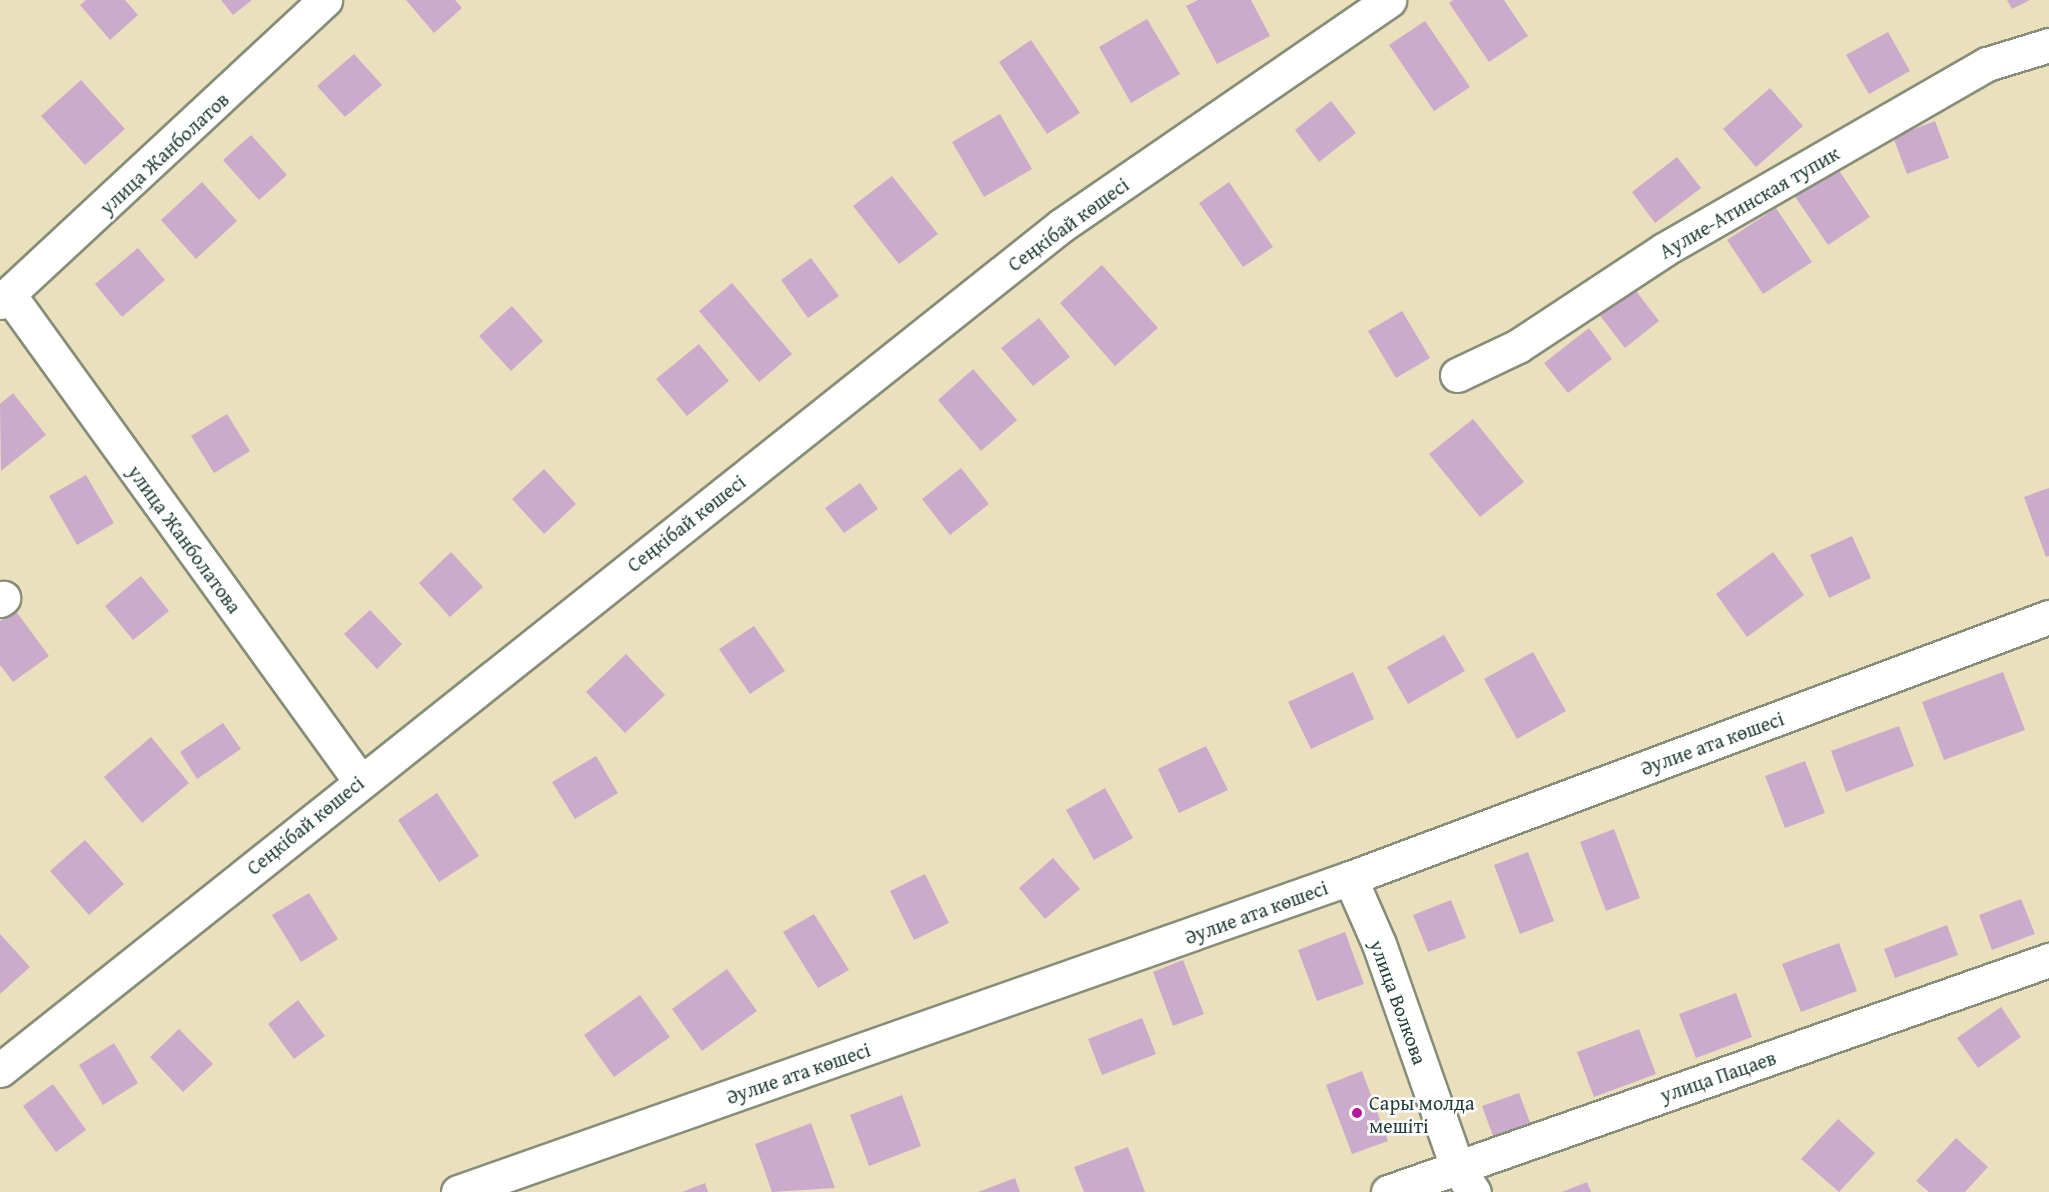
<!DOCTYPE html>
<meta charset="utf-8">
<style>
body{margin:0}
#map{position:relative;width:2049px;height:1192px;overflow:hidden;background:#ebe0bd;font-family:"Gentium Book Plus",serif}
div>[style]{position:absolute}
.building>*{inset:0;background:#cac}
.roads{filter:drop-shadow(2px 0 #858e78) drop-shadow(-2px 0 #858e78) drop-shadow(0 2px #858e78) drop-shadow(0 -2px #858e78)}
.minor>*{height:33px;margin:-16.5px;padding:0 16.5px;transform-origin:16.5px;border-radius:16.5px;background:#fff}
.dots>*{width:16px;height:16px;translate:-50% -50%;box-sizing:border-box;border:3px solid #fff;border-radius:50%}
span{translate:-50% -50%;white-space:nowrap;text-align:center;line-height:1.15;-webkit-text-stroke:5px #fff;paint-order:stroke}
.street-label{font-size:20px;color:#1f3d34}
.poi-label{font-size:20px;color:#1f3d34}
.left{translate:0 -50%;text-align:left}
</style>
<div id="map">
<div class="building">
<i style="clip-path:polygon(86px 0,125px 0,138px 15px,110px 40px,80px 5px)"></i>
<i style="clip-path:polygon(221px 0,252px 0,233px 15px)"></i>
<i style="clip-path:polygon(406px 0,455px 0,462px 8px,434px 33px)"></i>
<i style="clip-path:polygon(1198px 0,1251px 0,1270px 36px,1217px 64px,1186px 6px)"></i>
<i style="clip-path:polygon(1453px 0,1504px 0,1528px 36px,1489px 62px,1449px 3px)"></i>
<i style="clip-path:polygon(2007px 0,2030px 0,2012px 9px)"></i>
<i style="clip-path:polygon(1147px 19px,1180px 74px,1131px 103px,1099px 47px)"></i>
<i style="clip-path:polygon(1425px 21px,1470px 87px,1434px 111px,1389px 45px)"></i>
<i style="clip-path:polygon(1888px 32px,1910px 71px,1869px 94px,1846px 55px)"></i>
<i style="clip-path:polygon(1031px 40px,1080px 113px,1047px 134px,999px 62px)"></i>
<i style="clip-path:polygon(354px 54px,382px 85px,345px 117px,317px 86px)"></i>
<i style="clip-path:polygon(81px 80px,125px 129px,85px 165px,41px 116px)"></i>
<i style="clip-path:polygon(1770px 88px,1803px 126px,1756px 167px,1723px 129px)"></i>
<i style="clip-path:polygon(1331px 101px,1356px 133px,1319px 162px,1295px 130px)"></i>
<i style="clip-path:polygon(1000px 114px,1032px 169px,984px 197px,952px 142px)"></i>
<i style="clip-path:polygon(1935px 121px,1949px 158px,1907px 174px,1893px 137px)"></i>
<i style="clip-path:polygon(251px 135px,287px 175px,259px 200px,223px 160px)"></i>
<i style="clip-path:polygon(1677px 157px,1701px 188px,1655px 223px,1632px 192px)"></i>
<i style="clip-path:polygon(1836px 166px,1870px 217px,1828px 245px,1794px 195px)"></i>
<i style="clip-path:polygon(892px 176px,938px 234px,899px 264px,853px 206px)"></i>
<i style="clip-path:polygon(202px 182px,237px 221px,196px 259px,161px 220px)"></i>
<i style="clip-path:polygon(1229px 182px,1273px 247px,1243px 267px,1199px 203px)"></i>
<i style="clip-path:polygon(1776px 208px,1812px 262px,1763px 294px,1727px 240px)"></i>
<i style="clip-path:polygon(138px 248px,165px 280px,122px 317px,95px 284px)"></i>
<i style="clip-path:polygon(811px 258px,839px 296px,808px 318px,781px 280px)"></i>
<i style="clip-path:polygon(1102px 265px,1158px 328px,1115px 366px,1060px 303px)"></i>
<i style="clip-path:polygon(732px 283px,792px 354px,759px 382px,699px 311px)"></i>
<i style="clip-path:polygon(1633px 287px,1659px 321px,1625px 348px,1598px 313px)"></i>
<i style="clip-path:polygon(512px 306px,543px 341px,511px 371px,479px 336px)"></i>
<i style="clip-path:polygon(1402px 311px,1430px 358px,1396px 378px,1368px 331px)"></i>
<i style="clip-path:polygon(1039px 318px,1070px 357px,1033px 386px,1001px 348px)"></i>
<i style="clip-path:polygon(1589px 328px,1612px 359px,1568px 393px,1544px 363px)"></i>
<i style="clip-path:polygon(699px 344px,729px 381px,687px 416px,656px 379px)"></i>
<i style="clip-path:polygon(973px 369px,1017px 420px,981px 451px,938px 400px)"></i>
<i style="clip-path:polygon(13px 393px,46px 435px,1px 471px,0 404px)"></i>
<i style="clip-path:polygon(227px 414px,250px 451px,214px 473px,191px 436px)"></i>
<i style="clip-path:polygon(1473px 419px,1524px 482px,1480px 517px,1429px 454px)"></i>
<i style="clip-path:polygon(961px 468px,989px 504px,950px 535px,922px 499px)"></i>
<i style="clip-path:polygon(544px 469px,576px 504px,544px 534px,512px 499px)"></i>
<i style="clip-path:polygon(86px 475px,114px 523px,77px 545px,49px 496px)"></i>
<i style="clip-path:polygon(860px 483px,878px 509px,844px 533px,825px 508px)"></i>
<i style="clip-path:polygon(2049px 488px,2049px 556px,2046px 557px,2024px 497px)"></i>
<i style="clip-path:polygon(1852px 536px,1871px 578px,1829px 598px,1810px 555px)"></i>
<i style="clip-path:polygon(451px 552px,483px 587px,450px 617px,419px 583px)"></i>
<i style="clip-path:polygon(1773px 552px,1804px 595px,1747px 637px,1716px 594px)"></i>
<i style="clip-path:polygon(141px 576px,169px 611px,133px 640px,105px 606px)"></i>
<i style="clip-path:polygon(15px 610px,49px 656px,13px 682px,0 665px,0 621px)"></i>
<i style="clip-path:polygon(370px 610px,402px 644px,377px 669px,344px 634px)"></i>
<i style="clip-path:polygon(754px 626px,785px 671px,750px 694px,719px 649px)"></i>
<i style="clip-path:polygon(1444px 635px,1465px 671px,1408px 704px,1387px 667px)"></i>
<i style="clip-path:polygon(1533px 652px,1566px 711px,1517px 739px,1484px 679px)"></i>
<i style="clip-path:polygon(626px 654px,665px 695px,625px 733px,586px 692px)"></i>
<i style="clip-path:polygon(1353px 672px,1374px 719px,1311px 749px,1288px 702px)"></i>
<i style="clip-path:polygon(2003px 672px,2025px 730px,1944px 760px,1922px 702px)"></i>
<i style="clip-path:polygon(223px 723px,241px 749px,197px 779px,180px 752px)"></i>
<i style="clip-path:polygon(1899px 726px,1914px 766px,1846px 792px,1831px 751px)"></i>
<i style="clip-path:polygon(151px 737px,189px 783px,142px 823px,104px 777px)"></i>
<i style="clip-path:polygon(1206px 746px,1228px 790px,1179px 813px,1158px 769px)"></i>
<i style="clip-path:polygon(596px 756px,618px 793px,575px 819px,552px 782px)"></i>
<i style="clip-path:polygon(1805px 761px,1825px 813px,1785px 828px,1765px 776px)"></i>
<i style="clip-path:polygon(1105px 788px,1133px 838px,1094px 860px,1066px 810px)"></i>
<i style="clip-path:polygon(437px 793px,479px 856px,439px 882px,398px 820px)"></i>
<i style="clip-path:polygon(1614px 829px,1640px 898px,1606px 911px,1580px 842px)"></i>
<i style="clip-path:polygon(85px 840px,124px 884px,89px 915px,50px 871px)"></i>
<i style="clip-path:polygon(1528px 852px,1554px 921px,1520px 934px,1494px 865px)"></i>
<i style="clip-path:polygon(1053px 858px,1080px 889px,1045px 919px,1019px 888px)"></i>
<i style="clip-path:polygon(925px 874px,949px 923px,914px 940px,890px 891px)"></i>
<i style="clip-path:polygon(309px 893px,338px 939px,301px 962px,272px 915px)"></i>
<i style="clip-path:polygon(2021px 899px,2035px 934px,1992px 950px,1979px 915px)"></i>
<i style="clip-path:polygon(1451px 900px,1466px 938px,1428px 952px,1413px 915px)"></i>
<i style="clip-path:polygon(814px 914px,849px 970px,818px 988px,783px 932px)"></i>
<i style="clip-path:polygon(1947px 925px,1958px 955px,1895px 978px,1884px 949px)"></i>
<i style="clip-path:polygon(1345px 932px,1364px 984px,1317px 1001px,1298px 950px)"></i>
<i style="clip-path:polygon(0 934px,30px 967px,0 994px)"></i>
<i style="clip-path:polygon(1839px 943px,1857px 991px,1801px 1012px,1782px 964px)"></i>
<i style="clip-path:polygon(1183px 960px,1204px 1014px,1173px 1026px,1153px 972px)"></i>
<i style="clip-path:polygon(727px 969px,757px 1011px,702px 1051px,672px 1009px)"></i>
<i style="clip-path:polygon(1736px 993px,1752px 1037px,1696px 1058px,1679px 1014px)"></i>
<i style="clip-path:polygon(640px 995px,670px 1037px,614px 1077px,584px 1035px)"></i>
<i style="clip-path:polygon(298px 1000px,325px 1036px,294px 1059px,268px 1024px)"></i>
<i style="clip-path:polygon(2001px 1007px,2021px 1037px,1978px 1068px,1957px 1038px)"></i>
<i style="clip-path:polygon(1142px 1018px,1156px 1054px,1102px 1075px,1088px 1039px)"></i>
<i style="clip-path:polygon(179px 1029px,213px 1064px,183px 1092px,150px 1057px)"></i>
<i style="clip-path:polygon(1639px 1029px,1656px 1074px,1594px 1097px,1577px 1052px)"></i>
<i style="clip-path:polygon(114px 1043px,138px 1083px,103px 1105px,79px 1065px)"></i>
<i style="clip-path:polygon(1362px 1071px,1388px 1141px,1352px 1154px,1326px 1085px)"></i>
<i style="clip-path:polygon(53px 1084px,86px 1130px,56px 1152px,23px 1106px)"></i>
<i style="clip-path:polygon(1519px 1093px,1534px 1133px,1497px 1147px,1482px 1106px)"></i>
<i style="clip-path:polygon(902px 1095px,921px 1146px,869px 1166px,850px 1115px)"></i>
<i style="clip-path:polygon(1838px 1119px,1875px 1153px,1839px 1192px,1801px 1159px)"></i>
<i style="clip-path:polygon(811px 1123px,835px 1188px,772px 1192px,755px 1144px)"></i>
<i style="clip-path:polygon(1956px 1138px,1988px 1167px,1965px 1192px,1929px 1192px,1916px 1181px)"></i>
<i style="clip-path:polygon(1128px 1147px,1145px 1192px,1084px 1192px,1074px 1167px)"></i>
<i style="clip-path:polygon(1015px 1178px,1020px 1192px,978px 1192px)"></i>
<i style="clip-path:polygon(1587px 1182px,1591px 1192px,1562px 1192px)"></i>
<i style="clip-path:polygon(705px 1183px,708px 1192px,682px 1192px)"></i>
</div>
<div class="roads">
<div class="minor">
<i style="left:10px;top:296px;width:598px;rotate:54.18deg"></i>
<i style="left:0;top:302px;width:444px;rotate:-42.9deg"></i>
<i style="left:1457px;top:375px;width:68px;rotate:-25.4deg"></i>
<i style="left:1518px;top:346px;width:176px;rotate:-33.4deg"></i>
<i style="left:1665px;top:249px;width:371px;rotate:-29.9deg"></i>
<i style="left:1987px;top:64px;width:65px;rotate:-17deg"></i>
<i style="left:0;top:600px;width:4px;rotate:-34deg"></i>
<i style="left:1350px;top:878px;width:72px;rotate:66.3deg"></i>
<i style="left:1379px;top:944px;width:236px;rotate:70.7deg"></i>
<i style="left:1457px;top:1167px;width:30px;rotate:56deg"></i>
<i style="left:0;top:1070px;width:1357px;rotate:-38.51deg"></i>
<i style="left:1062px;top:225px;width:397px;rotate:-34.5deg"></i>
<i style="left:458px;top:1192px;width:946px;rotate:-19.39deg"></i>
<i style="left:1350px;top:878px;width:746px;rotate:-20.48deg"></i>
<i style="left:1388px;top:1192px;width:701px;rotate:-19.34deg"></i>
</div>
</div>
<div class="dots">
<i style="left:1357px;top:1113px;background:#b5179e"></i>
</div>
<div class="street-label">
<span style="left:164px;top:153px;rotate:-43deg">улица Жанболатов</span>
<span style="left:1749px;top:202px;rotate:-30deg">Аулие-Атинская тупик</span>
<span style="left:1068px;top:224px;rotate:-36deg">Сеңкібай көшесі</span>
<span style="left:686px;top:523px;rotate:-38deg">Сеңкібай көшесі</span>
<span style="left:185px;top:539px;rotate:54deg">улица Жанболатова</span>
<span style="left:1712px;top:743px;rotate:-20deg">Әулие ата көшесі</span>
<span style="left:305px;top:825px;rotate:-39deg">Сеңкібай көшесі</span>
<span style="left:1256px;top:912px;rotate:-20deg">Әулие ата көшесі</span>
<span style="left:1399px;top:1002px;rotate:70deg">улица Волкова</span>
<span style="left:798px;top:1073px;rotate:-19deg">Әулие ата көшесі</span>
<span style="left:1718px;top:1076px;rotate:-19deg">улица Пацаев</span>
</div>
<div class="poi-label">
<span class="left" style="left:1369px;top:1114px">Сары молда<br>мешіті</span>
</div>
</div>
